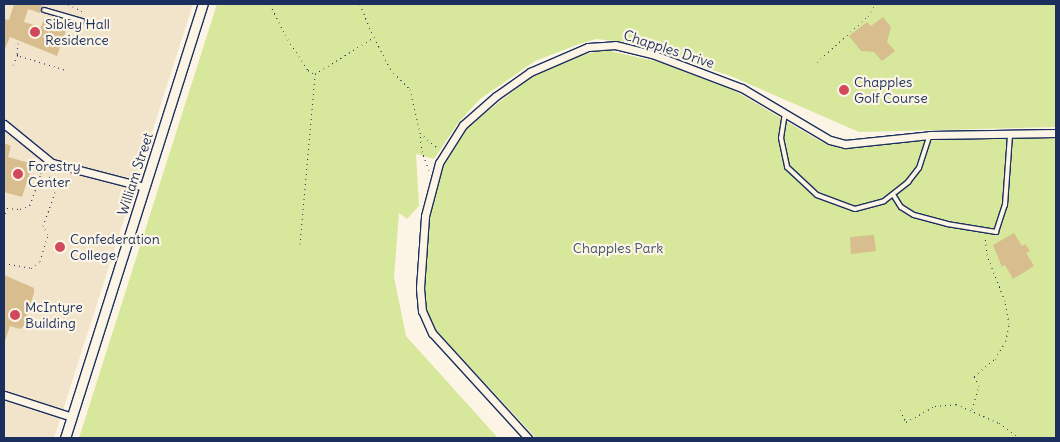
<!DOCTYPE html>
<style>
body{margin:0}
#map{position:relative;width:1060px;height:442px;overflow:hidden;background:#fcf5e5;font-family:Delius,sans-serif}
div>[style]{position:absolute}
.built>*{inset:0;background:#f1e4cb}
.green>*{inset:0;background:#d7e79b}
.building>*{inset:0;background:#d8be8e}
.path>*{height:1px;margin-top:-0.5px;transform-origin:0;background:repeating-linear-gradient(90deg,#1b2f5e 0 1px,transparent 0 5px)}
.roads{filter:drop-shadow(1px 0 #1b2f5e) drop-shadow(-1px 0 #1b2f5e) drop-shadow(0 1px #1b2f5e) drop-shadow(0 -1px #1b2f5e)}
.service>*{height:4px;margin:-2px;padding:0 2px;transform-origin:2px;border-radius:2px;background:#fcf5e5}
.minor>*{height:7px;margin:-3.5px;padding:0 3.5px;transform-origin:3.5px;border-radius:3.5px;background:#fcf5e5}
.tertiary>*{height:9px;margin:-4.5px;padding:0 4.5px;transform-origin:4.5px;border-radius:4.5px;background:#fcf5e5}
.dots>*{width:14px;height:14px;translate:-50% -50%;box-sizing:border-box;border:2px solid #fcf5e5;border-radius:50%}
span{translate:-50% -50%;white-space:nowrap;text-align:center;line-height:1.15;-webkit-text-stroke:4.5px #fcf5e5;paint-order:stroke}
.poi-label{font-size:14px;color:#1b2f5e}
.left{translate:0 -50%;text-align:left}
.street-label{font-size:14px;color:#1b2f5e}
.park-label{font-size:14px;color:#41546a}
.frame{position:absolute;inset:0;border:5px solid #1b2f5e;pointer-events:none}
</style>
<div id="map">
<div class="built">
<i style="clip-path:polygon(4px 4px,193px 4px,54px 438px,4px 438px)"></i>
</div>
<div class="green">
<i style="clip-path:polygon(217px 4px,1056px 4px,1056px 127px,859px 132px,733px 77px,635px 43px,596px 39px,579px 44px,535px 61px,480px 99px,458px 123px,434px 159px,416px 154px,419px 206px,407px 219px,399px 213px,394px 277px,406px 336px,498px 438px,79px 438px)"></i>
<i style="clip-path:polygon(605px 50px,659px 62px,735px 91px,820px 141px,842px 149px,912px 141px,1056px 137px,1056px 438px,536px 438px,431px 325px,426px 314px,423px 270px,431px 212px,443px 167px,469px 126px,530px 78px,572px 57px)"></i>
</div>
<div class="building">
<i style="clip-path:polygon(14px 4px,42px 4px,40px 13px,28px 9px,24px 22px,41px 27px,44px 19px,67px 28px,57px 56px,10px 37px,4px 51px,4px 19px,9px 20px)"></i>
<i style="clip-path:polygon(883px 17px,891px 27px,887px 42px,895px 51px,882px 61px,874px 52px,861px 51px,849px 36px,867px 22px,871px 26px)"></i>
<i style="clip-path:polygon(4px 143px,11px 146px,8px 157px,33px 164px,22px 197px,4px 192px)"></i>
<i style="clip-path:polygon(1014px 233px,1022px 246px,1025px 244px,1030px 251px,1026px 253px,1034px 266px,1013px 279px,1005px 265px,1002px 267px,993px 245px)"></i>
<i style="clip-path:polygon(874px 235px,876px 251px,851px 254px,850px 237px)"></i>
<i style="clip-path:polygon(4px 275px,34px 288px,34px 293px,24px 326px,20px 329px,10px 326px,5px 341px)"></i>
</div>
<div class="path">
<i style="left:68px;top:4px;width:18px;rotate:27deg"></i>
<i style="left:270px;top:4px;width:34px;rotate:64deg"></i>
<i style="left:285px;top:35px;width:42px;rotate:56.7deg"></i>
<i style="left:308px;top:70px;width:8px;rotate:30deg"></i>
<i style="left:315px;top:74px;width:70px;rotate:-32.1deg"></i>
<i style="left:374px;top:37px;width:36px;rotate:63deg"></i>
<i style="left:390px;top:69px;width:28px;rotate:45deg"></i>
<i style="left:410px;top:89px;width:45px;rotate:77.2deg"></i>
<i style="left:360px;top:4px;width:35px;rotate:68deg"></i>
<i style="left:4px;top:9px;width:5px;rotate:-68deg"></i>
<i style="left:18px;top:43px;width:11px;rotate:95deg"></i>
<i style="left:17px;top:54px;width:4px;rotate:34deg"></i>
<i style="left:20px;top:56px;width:48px;rotate:16.9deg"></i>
<i style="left:817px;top:62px;width:69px;rotate:-42deg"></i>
<i style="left:868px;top:16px;width:14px;rotate:-56deg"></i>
<i style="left:13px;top:65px;width:12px;rotate:-66deg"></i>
<i style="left:429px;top:170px;width:19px;rotate:-111deg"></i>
<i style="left:422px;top:152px;width:19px;rotate:-96deg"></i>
<i style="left:420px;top:133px;width:23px;rotate:40deg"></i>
<i style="left:31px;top:178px;width:6px;rotate:18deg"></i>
<i style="left:4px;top:218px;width:10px;rotate:-73deg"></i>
<i style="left:7px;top:208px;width:13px;rotate:4deg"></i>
<i style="left:20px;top:209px;width:11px;rotate:-22deg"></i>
<i style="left:30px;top:205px;width:34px;rotate:-71deg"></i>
<i style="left:41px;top:173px;width:8px;rotate:-90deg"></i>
<i style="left:300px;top:244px;width:170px;rotate:-84.9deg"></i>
<i style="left:4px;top:263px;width:27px;rotate:10deg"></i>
<i style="left:31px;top:268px;width:11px;rotate:-38deg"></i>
<i style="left:40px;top:261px;width:28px;rotate:-73deg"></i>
<i style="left:48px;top:234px;width:9px;rotate:-122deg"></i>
<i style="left:43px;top:226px;width:48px;rotate:-70.4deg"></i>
<i style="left:59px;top:181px;width:12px;rotate:-156deg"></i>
<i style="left:972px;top:409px;width:24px;rotate:-73deg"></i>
<i style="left:979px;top:386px;width:11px;rotate:-117deg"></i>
<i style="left:974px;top:376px;width:27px;rotate:-39deg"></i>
<i style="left:995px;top:359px;width:21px;rotate:-59deg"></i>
<i style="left:1006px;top:341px;width:17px;rotate:-80deg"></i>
<i style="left:1009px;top:324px;width:23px;rotate:-100deg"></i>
<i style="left:1005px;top:301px;width:49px;rotate:-111.4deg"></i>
<i style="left:987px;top:255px;width:18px;rotate:-96deg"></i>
<i style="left:900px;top:410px;width:13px;rotate:63deg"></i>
<i style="left:906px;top:422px;width:33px;rotate:-29deg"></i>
<i style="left:935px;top:406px;width:21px;rotate:-5deg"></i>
<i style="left:956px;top:404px;width:47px;rotate:23.8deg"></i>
<i style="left:999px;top:423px;width:25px;rotate:37deg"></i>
</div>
<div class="roads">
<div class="service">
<i style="left:44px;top:10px;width:40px;rotate:16deg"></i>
<i style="left:785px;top:113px;width:25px;rotate:99deg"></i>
<i style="left:781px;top:138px;width:30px;rotate:78deg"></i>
<i style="left:787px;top:167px;width:41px;rotate:43deg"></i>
<i style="left:817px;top:195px;width:40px;rotate:20.2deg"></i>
<i style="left:855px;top:209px;width:30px;rotate:-15deg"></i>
<i style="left:884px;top:201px;width:31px;rotate:-38deg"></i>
<i style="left:908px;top:182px;width:18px;rotate:-52deg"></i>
<i style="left:919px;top:168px;width:35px;rotate:-72deg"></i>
<i style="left:894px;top:196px;width:13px;rotate:58deg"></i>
<i style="left:901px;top:207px;width:15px;rotate:32deg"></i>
<i style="left:914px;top:215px;width:34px;rotate:15deg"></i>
<i style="left:947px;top:224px;width:50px;rotate:9.3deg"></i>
<i style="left:996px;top:232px;width:28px;rotate:-72deg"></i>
<i style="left:1005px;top:205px;width:70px;rotate:-85.9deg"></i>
</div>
<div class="minor">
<i style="left:4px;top:124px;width:62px;rotate:39.1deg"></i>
<i style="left:52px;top:163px;width:96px;rotate:14.5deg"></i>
<i style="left:4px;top:395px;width:71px;rotate:17.9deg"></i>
<i style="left:528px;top:438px;width:142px;rotate:-132.4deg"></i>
<i style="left:432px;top:333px;width:24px;rotate:-114deg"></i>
<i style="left:422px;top:311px;width:23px;rotate:-95deg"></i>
<i style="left:420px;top:288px;width:72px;rotate:-86deg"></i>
<i style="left:425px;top:216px;width:55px;rotate:-75.2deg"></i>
<i style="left:439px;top:163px;width:45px;rotate:-57.7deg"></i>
<i style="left:463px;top:125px;width:44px;rotate:-41.3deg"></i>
<i style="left:496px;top:96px;width:42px;rotate:-35.2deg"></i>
<i style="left:530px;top:72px;width:63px;rotate:-23.3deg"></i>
<i style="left:588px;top:47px;width:27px;rotate:-4deg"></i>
<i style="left:615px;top:45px;width:38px;rotate:14deg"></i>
<i style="left:652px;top:54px;width:96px;rotate:20.7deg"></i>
<i style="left:742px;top:88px;width:102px;rotate:30.6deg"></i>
<i style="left:830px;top:140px;width:16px;rotate:15deg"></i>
<i style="left:845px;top:144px;width:85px;rotate:-6deg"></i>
<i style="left:930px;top:135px;width:126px;rotate:-0.9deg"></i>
</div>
<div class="tertiary">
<i style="left:65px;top:438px;width:455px;rotate:-72.4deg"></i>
</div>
</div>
<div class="dots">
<i style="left:35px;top:32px;background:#d1495b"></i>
<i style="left:844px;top:90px;background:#d1495b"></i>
<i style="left:18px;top:174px;background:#d1495b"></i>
<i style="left:60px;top:247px;background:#d1495b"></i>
<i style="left:15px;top:315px;background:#d1495b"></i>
</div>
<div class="poi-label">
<span class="left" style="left:45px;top:32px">Sibley Hall<br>Residence</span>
<span class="left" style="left:854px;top:90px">Chapples<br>Golf Course</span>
<span class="left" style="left:28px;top:174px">Forestry<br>Center</span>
<span class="left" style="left:70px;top:247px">Confederation<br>College</span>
<span class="left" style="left:25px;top:315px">McIntyre<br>Building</span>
</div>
<div class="street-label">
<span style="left:669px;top:49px;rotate:18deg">Chapples Drive</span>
<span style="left:135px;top:174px;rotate:-72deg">William Street</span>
</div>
<div class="park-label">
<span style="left:618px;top:248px">Chapples Park</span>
</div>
<div class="frame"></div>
</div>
